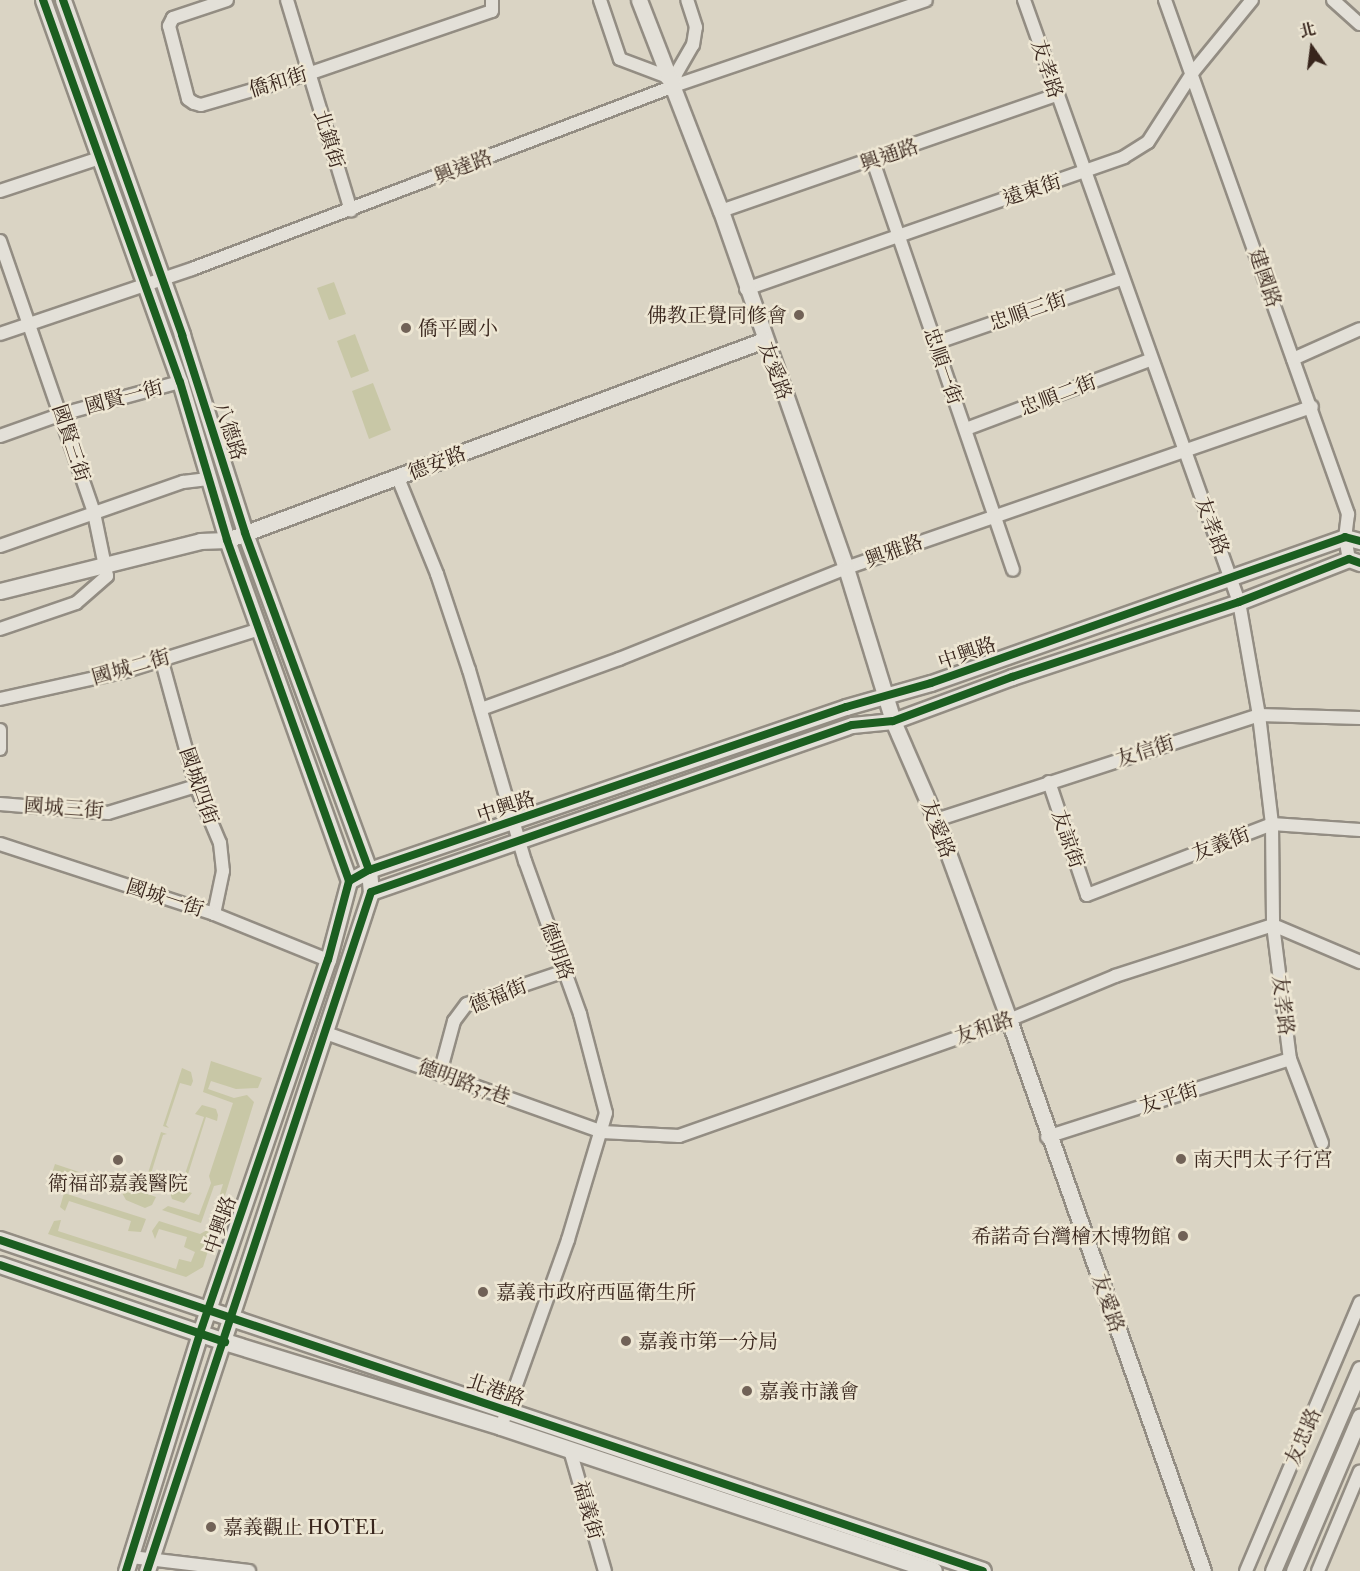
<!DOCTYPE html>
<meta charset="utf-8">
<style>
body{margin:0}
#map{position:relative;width:1360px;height:1571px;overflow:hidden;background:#dad4c4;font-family:"IM FELL Double Pica","Noto Serif TC",serif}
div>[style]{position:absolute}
.green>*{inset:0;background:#c8c7a6}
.roads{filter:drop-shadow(2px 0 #938d83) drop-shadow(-2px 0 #938d83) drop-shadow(0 2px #938d83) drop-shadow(0 -2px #938d83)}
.minor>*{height:12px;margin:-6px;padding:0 6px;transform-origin:6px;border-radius:6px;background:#e3e0d8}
.tertiary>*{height:15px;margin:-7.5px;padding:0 7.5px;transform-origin:7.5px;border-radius:7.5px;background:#e3e0d8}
.secondary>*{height:16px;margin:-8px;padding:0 8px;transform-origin:8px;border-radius:8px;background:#e3e0d8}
.cycleway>*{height:8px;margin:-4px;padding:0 4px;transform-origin:4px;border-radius:4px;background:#1b5e20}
.dots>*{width:16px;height:16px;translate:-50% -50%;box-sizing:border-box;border:3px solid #ede6d3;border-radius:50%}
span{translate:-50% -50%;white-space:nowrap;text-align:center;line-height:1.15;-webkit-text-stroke:5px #ede6d3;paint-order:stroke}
.street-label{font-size:20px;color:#38251c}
.poi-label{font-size:20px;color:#38251c}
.right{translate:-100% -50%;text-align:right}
.left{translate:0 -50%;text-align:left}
.north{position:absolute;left:1282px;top:18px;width:60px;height:60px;-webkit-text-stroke:4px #ede6d3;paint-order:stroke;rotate:346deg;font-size:16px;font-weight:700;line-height:24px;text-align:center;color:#38251c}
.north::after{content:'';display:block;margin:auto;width:21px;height:27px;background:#38251c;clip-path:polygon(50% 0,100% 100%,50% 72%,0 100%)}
</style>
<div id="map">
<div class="green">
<i style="clip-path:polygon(334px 282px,346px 314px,329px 320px,317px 288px)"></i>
<i style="clip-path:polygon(355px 334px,369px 371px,351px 378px,337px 341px)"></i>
<i style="clip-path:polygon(373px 383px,391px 430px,369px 439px,352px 391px)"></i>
<i style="clip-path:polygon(211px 1061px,262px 1078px,258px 1088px,236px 1089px,211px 1081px,208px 1089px,234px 1098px,247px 1095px,254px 1102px,203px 1267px,186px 1277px,48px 1234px,54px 1221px,61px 1220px,58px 1231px,176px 1269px,179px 1259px,191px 1262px,195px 1252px,184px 1247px,187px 1237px,159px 1229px,155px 1239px,152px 1231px,159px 1221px,200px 1234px,209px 1229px,223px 1184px,214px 1186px,201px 1223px,162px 1210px,168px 1206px,199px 1215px,211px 1183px,209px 1176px,233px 1103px,203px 1092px)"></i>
<i style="clip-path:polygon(182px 1068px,191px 1072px,193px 1081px,191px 1086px,180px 1083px,166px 1125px,169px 1128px,163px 1126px)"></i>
<i style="clip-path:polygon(202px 1105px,216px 1109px,218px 1115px,217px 1121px,206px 1117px,183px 1190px,192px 1193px,184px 1203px,172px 1199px,169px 1190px,170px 1186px,180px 1189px,204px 1117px,195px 1114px)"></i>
<i style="clip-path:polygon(161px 1132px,167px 1134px,163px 1135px,145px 1193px,156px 1197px,152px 1205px,145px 1208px,126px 1200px,117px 1184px,142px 1192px)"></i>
<i style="clip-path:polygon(55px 1164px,91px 1176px,69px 1182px,51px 1176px)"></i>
<i style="clip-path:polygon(64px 1193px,146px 1219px,141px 1232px,128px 1231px,131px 1221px,69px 1201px,65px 1211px,60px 1207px)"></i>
</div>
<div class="roads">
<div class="minor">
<i style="left:227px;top:0;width:57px;rotate:161.6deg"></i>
<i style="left:173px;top:18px;width:9px;rotate:117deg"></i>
<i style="left:169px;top:26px;width:75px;rotate:75.4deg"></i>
<i style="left:188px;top:99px;width:7px;rotate:34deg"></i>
<i style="left:194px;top:103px;width:7px;rotate:16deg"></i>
<i style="left:201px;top:105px;width:111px;rotate:-16.2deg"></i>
<i style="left:308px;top:74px;width:194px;rotate:-18.9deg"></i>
<i style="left:492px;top:11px;width:11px;rotate:-90deg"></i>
<i style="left:287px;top:0;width:220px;rotate:73.1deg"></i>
<i style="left:600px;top:0;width:62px;rotate:71.3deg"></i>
<i style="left:620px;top:59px;width:48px;rotate:20.7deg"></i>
<i style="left:665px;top:76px;width:9px;rotate:49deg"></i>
<i style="left:1024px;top:0;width:639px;rotate:70.35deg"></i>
<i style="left:1239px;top:602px;width:115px;rotate:80deg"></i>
<i style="left:1259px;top:715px;width:110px;rotate:83.2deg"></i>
<i style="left:1272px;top:824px;width:101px;rotate:89.4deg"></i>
<i style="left:1273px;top:925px;width:135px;rotate:82.8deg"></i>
<i style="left:1290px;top:1059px;width:90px;rotate:69.1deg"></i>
<i style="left:1165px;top:0;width:546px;rotate:70.4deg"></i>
<i style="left:1348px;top:514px;width:23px;rotate:97deg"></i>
<i style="left:1345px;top:537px;width:22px;rotate:80deg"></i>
<i style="left:1333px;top:0;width:36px;rotate:42deg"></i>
<i style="left:674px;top:86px;width:12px;rotate:-81deg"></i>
<i style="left:676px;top:74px;width:34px;rotate:-60deg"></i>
<i style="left:693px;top:45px;width:18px;rotate:-81deg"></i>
<i style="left:696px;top:27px;width:28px;rotate:-108deg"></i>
<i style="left:873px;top:161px;width:432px;rotate:71.1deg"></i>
<i style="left:0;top:191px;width:105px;rotate:-18.3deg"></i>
<i style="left:721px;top:211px;width:355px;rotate:-19.1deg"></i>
<i style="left:0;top:241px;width:288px;rotate:70.9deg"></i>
<i style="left:94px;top:513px;width:64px;rotate:78.3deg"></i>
<i style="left:107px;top:576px;width:41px;rotate:138.9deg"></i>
<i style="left:76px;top:603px;width:80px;rotate:161.1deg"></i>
<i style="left:746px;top:289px;width:400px;rotate:-19.2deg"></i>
<i style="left:1124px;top:157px;width:28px;rotate:-32deg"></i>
<i style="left:1148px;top:142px;width:83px;rotate:-57.3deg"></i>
<i style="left:1193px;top:72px;width:93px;rotate:-50.7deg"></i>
<i style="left:0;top:334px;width:203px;rotate:-18.7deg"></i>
<i style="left:192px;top:269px;width:516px;rotate:-20.79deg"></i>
<i style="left:674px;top:86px;width:266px;rotate:-18.8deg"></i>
<i style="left:935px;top:343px;width:197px;rotate:-19deg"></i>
<i style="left:1293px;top:359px;width:73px;rotate:-24.1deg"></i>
<i style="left:966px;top:429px;width:197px;rotate:-20.6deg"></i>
<i style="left:0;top:436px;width:66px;rotate:-19.5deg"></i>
<i style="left:62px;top:414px;width:122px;rotate:-15.2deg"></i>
<i style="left:398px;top:478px;width:104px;rotate:67.9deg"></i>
<i style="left:437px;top:574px;width:101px;rotate:71.6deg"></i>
<i style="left:469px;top:670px;width:199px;rotate:73.7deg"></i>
<i style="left:525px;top:861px;width:163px;rotate:70.2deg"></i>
<i style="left:580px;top:1014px;width:102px;rotate:75.3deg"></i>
<i style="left:606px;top:1113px;width:133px;rotate:106.7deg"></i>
<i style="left:568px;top:1240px;width:190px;rotate:109.7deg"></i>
<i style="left:0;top:546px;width:194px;rotate:-19.3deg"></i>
<i style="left:183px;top:482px;width:23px;rotate:-7deg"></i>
<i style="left:161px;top:658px;width:133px;rotate:74.7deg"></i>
<i style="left:196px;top:786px;width:62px;rotate:67.2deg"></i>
<i style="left:220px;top:843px;width:28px;rotate:84deg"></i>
<i style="left:223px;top:871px;width:44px;rotate:101.8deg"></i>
<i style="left:0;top:699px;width:129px;rotate:-12.5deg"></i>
<i style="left:126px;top:671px;width:140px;rotate:-17.4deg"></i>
<i style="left:481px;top:709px;width:147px;rotate:-19.9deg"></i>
<i style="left:619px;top:659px;width:245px;rotate:-21.8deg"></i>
<i style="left:846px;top:568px;width:493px;rotate:-19.1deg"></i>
<i style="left:0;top:730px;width:19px;rotate:90deg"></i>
<i style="left:1049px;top:782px;width:119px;rotate:71.4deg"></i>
<i style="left:1087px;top:895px;width:198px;rotate:-21deg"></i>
<i style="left:1272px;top:824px;width:88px;rotate:3.9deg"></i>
<i style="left:0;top:804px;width:108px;rotate:4.8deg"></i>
<i style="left:108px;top:813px;width:92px;rotate:-17.1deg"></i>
<i style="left:936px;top:820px;width:340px;rotate:-18deg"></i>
<i style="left:1259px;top:715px;width:101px;rotate:1.7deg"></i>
<i style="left:0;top:844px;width:225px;rotate:18.1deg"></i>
<i style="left:214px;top:914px;width:123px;rotate:22deg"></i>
<i style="left:326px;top:1033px;width:293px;rotate:19.7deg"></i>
<i style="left:602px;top:1132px;width:77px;rotate:3deg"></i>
<i style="left:679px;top:1136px;width:350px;rotate:-19.4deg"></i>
<i style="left:1009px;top:1020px;width:115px;rotate:-22.5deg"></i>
<i style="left:1115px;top:976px;width:166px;rotate:-17.9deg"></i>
<i style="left:1273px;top:925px;width:95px;rotate:23deg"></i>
<i style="left:440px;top:1073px;width:54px;rotate:-74.9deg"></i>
<i style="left:454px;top:1021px;width:21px;rotate:-53deg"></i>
<i style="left:467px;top:1004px;width:103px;rotate:-18.6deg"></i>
<i style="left:1047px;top:1137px;width:255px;rotate:-17.8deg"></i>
<i style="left:570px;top:1450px;width:126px;rotate:73.9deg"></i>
<i style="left:131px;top:1557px;width:119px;rotate:6.8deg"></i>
<i style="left:1246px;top:1571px;width:292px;rotate:-67deg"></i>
<i style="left:1318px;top:1571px;width:108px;rotate:-67.2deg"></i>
</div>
<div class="tertiary">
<i style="left:43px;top:0;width:406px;rotate:70.3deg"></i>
<i style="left:180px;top:382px;width:165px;rotate:73.4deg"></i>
<i style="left:227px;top:540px;width:362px;rotate:70.3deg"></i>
<i style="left:63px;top:0;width:356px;rotate:70.4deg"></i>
<i style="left:182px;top:335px;width:208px;rotate:72.3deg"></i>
<i style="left:245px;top:533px;width:359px;rotate:69.8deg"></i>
<i style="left:369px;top:870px;width:22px;rotate:85deg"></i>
<i style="left:371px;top:892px;width:715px;rotate:108.26deg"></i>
<i style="left:639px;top:0;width:226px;rotate:68.8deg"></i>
<i style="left:721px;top:211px;width:378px;rotate:70.7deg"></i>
<i style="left:846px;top:568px;width:160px;rotate:72.9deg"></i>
<i style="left:893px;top:721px;width:108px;rotate:66.5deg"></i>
<i style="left:936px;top:820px;width:213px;rotate:69.9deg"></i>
<i style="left:1009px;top:1020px;width:584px;rotate:70.6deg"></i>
<i style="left:0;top:591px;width:206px;rotate:-14deg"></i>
<i style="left:200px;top:541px;width:27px;rotate:-2deg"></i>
<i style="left:227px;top:540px;width:573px;rotate:-20.43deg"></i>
<i style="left:371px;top:892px;width:509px;rotate:-19.15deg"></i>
<i style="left:852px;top:725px;width:41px;rotate:-5.6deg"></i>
<i style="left:893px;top:721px;width:127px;rotate:-20.3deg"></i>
<i style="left:1012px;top:677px;width:239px;rotate:-18.3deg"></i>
<i style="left:1239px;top:602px;width:118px;rotate:-21.4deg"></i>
<i style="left:1349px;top:559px;width:12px;rotate:20deg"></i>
<i style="left:126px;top:1571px;width:249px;rotate:-72.7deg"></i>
<i style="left:200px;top:1333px;width:394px;rotate:-71.1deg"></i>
<i style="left:328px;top:960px;width:82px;rotate:-75.1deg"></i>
<i style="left:349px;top:881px;width:23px;rotate:-29deg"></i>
<i style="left:369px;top:870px;width:504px;rotate:-18.87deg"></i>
<i style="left:846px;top:707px;width:88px;rotate:-15.8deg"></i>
<i style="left:931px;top:683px;width:439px;rotate:-19.4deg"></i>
<i style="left:1345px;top:537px;width:16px;rotate:15deg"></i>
<i style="left:1273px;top:1571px;width:220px;rotate:-66.7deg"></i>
<i style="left:1294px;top:1571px;width:168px;rotate:-66.9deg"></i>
</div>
<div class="secondary">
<i style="left:0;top:1240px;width:1037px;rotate:18.61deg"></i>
<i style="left:0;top:1265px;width:238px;rotate:18.9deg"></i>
<i style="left:225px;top:1342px;width:289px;rotate:17.1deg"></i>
<i style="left:501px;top:1427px;width:456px;rotate:18.4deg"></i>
</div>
</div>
<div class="cycleway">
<i style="left:43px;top:0;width:406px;rotate:70.3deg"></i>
<i style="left:180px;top:382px;width:165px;rotate:73.4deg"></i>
<i style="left:227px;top:540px;width:362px;rotate:70.3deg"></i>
<i style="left:63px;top:0;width:356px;rotate:70.4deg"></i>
<i style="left:182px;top:335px;width:208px;rotate:72.3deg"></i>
<i style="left:245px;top:533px;width:359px;rotate:69.8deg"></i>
<i style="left:0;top:1240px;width:1037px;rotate:18.61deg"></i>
<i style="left:0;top:1265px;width:238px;rotate:18.9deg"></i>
<i style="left:126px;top:1571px;width:249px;rotate:-72.7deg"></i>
<i style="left:200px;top:1333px;width:394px;rotate:-71.1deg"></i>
<i style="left:328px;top:960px;width:82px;rotate:-75.1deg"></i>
<i style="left:349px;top:881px;width:23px;rotate:-29deg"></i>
<i style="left:369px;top:870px;width:504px;rotate:-18.87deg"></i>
<i style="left:846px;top:707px;width:88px;rotate:-15.8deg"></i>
<i style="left:931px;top:683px;width:439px;rotate:-19.4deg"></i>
<i style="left:1345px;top:537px;width:16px;rotate:15deg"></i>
<i style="left:147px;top:1571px;width:715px;rotate:-71.74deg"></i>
<i style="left:371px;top:892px;width:509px;rotate:-19.15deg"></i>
<i style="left:852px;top:725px;width:41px;rotate:-5.6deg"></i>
<i style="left:893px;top:721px;width:127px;rotate:-20.3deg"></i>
<i style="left:1012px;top:677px;width:239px;rotate:-18.3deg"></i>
<i style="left:1239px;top:602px;width:118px;rotate:-21.4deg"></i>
<i style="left:1349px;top:559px;width:12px;rotate:20deg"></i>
</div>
<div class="dots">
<i style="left:799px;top:315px;background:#716257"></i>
<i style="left:406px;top:328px;background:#716257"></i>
<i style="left:1181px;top:1159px;background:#716257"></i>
<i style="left:118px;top:1160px;background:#716257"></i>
<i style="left:1183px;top:1236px;background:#716257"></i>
<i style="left:483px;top:1292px;background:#716257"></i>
<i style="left:626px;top:1341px;background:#716257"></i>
<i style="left:747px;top:1391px;background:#716257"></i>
<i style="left:211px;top:1527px;background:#716257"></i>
</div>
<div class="street-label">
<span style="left:1047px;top:69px;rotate:72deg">友孝路</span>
<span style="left:278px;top:82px;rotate:-17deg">僑和街</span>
<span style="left:329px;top:139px;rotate:73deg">北鎮街</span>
<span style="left:889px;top:155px;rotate:-19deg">興通路</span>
<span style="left:463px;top:167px;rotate:-21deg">興達路</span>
<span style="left:1032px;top:190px;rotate:-18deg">遠東街</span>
<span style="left:1265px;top:278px;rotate:71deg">建國路</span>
<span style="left:1028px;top:311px;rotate:-19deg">忠順三街</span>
<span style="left:943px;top:366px;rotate:71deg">忠順一街</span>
<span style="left:775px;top:371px;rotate:70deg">友愛路</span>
<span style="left:1058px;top:395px;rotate:-21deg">忠順二街</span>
<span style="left:124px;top:397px;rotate:-15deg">國賢一街</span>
<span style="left:230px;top:431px;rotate:72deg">八德路</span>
<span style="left:71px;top:443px;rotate:72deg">國賢三街</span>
<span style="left:437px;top:463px;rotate:-21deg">德安路</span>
<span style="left:1212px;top:526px;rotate:69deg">友孝路</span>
<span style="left:894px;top:551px;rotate:-20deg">興雅路</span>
<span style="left:967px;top:653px;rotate:-19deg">中興路</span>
<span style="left:131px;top:667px;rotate:-16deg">國城二街</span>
<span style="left:1145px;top:751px;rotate:-18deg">友信街</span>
<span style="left:199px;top:786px;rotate:71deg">國城四街</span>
<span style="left:506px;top:807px;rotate:-18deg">中興路</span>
<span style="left:64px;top:808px;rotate:4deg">國城三街</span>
<span style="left:938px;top:829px;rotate:69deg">友愛路</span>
<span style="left:1068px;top:839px;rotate:71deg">友諒街</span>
<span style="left:1221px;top:844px;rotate:-21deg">友義街</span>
<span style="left:165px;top:898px;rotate:18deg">國城一街</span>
<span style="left:557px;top:951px;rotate:70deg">德明路</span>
<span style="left:498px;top:996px;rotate:-22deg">德福街</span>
<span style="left:1283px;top:1005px;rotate:83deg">友孝路</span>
<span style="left:984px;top:1028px;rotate:-19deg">友和路</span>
<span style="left:464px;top:1082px;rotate:20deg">德明路37巷</span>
<span style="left:1169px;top:1098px;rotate:-18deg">友平街</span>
<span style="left:220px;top:1225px;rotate:-71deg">中興路</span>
<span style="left:1108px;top:1303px;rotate:71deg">友愛路</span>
<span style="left:496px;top:1390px;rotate:19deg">北港路</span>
<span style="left:1303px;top:1437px;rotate:-67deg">友忠路</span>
<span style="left:588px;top:1510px;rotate:74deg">福義街</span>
</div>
<div class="poi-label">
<span class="right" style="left:787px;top:315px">佛教正覺同修會</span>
<span class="left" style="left:418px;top:328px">僑平國小</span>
<span class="left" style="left:1193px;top:1159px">南天門太子行宮</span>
<span style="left:118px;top:1183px">衛福部嘉義醫院</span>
<span class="right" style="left:1171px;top:1236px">希諾奇台灣檜木博物館</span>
<span class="left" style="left:496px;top:1292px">嘉義市政府西區衛生所</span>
<span class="left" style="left:638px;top:1341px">嘉義市第一分局</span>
<span class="left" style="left:759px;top:1391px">嘉義市議會</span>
<span class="left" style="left:223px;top:1527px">嘉義觀止 HOTEL</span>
</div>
<div class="north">北</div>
</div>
